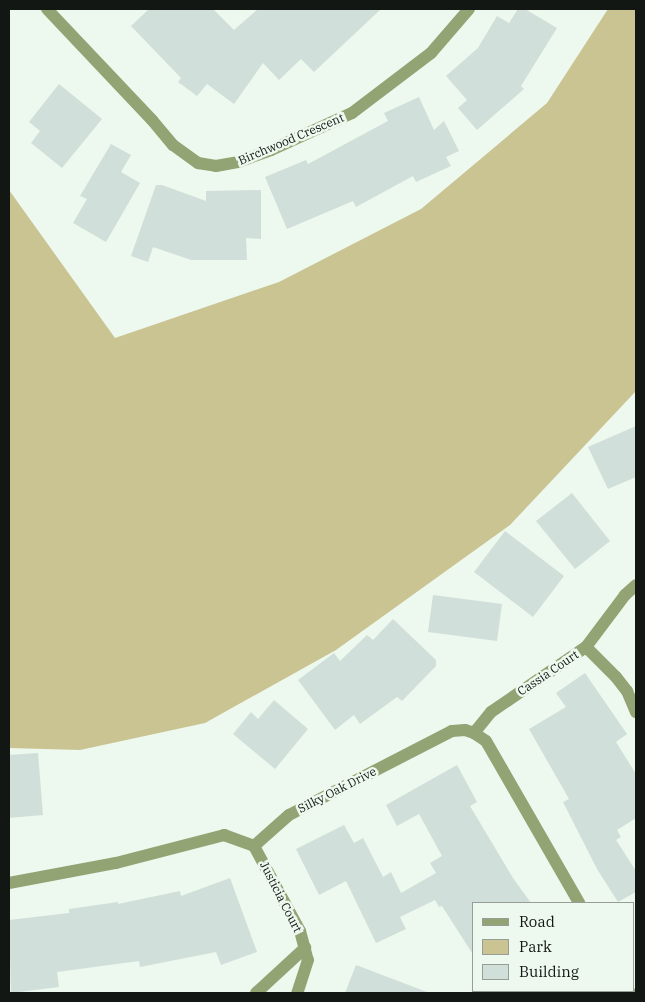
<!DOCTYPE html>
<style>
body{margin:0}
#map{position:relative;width:645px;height:1002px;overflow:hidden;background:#edf8ee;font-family:"IBM Plex Serif",serif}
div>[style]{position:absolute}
.green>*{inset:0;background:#cac493}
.building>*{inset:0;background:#d0dfd9}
.minor>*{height:12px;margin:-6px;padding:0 6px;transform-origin:6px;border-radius:6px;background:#92a474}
span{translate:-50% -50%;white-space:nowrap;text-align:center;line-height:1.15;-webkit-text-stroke:5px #edf8ee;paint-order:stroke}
.street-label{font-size:12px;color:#131714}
.frame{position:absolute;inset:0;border:10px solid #131714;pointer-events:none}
.legend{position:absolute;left:472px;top:902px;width:162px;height:90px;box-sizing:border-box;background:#edf8ee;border:1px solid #969e97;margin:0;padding:6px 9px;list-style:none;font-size:15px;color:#131714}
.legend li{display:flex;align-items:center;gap:10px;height:25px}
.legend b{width:25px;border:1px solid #969e97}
</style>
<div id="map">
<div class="green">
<i style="clip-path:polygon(608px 9px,636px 9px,636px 391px,510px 525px,336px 650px,205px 723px,80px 750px,9px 748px,9px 190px,115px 338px,279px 282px,421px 209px,547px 103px)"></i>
</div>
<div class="building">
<i style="clip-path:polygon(149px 9px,213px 9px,234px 30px,258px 9px,381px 9px,314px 72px,301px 59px,279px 80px,263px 63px,234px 104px,207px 84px,197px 96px,178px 82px,181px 78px,131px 26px)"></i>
<i style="clip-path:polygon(518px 9px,525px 9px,557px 28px,521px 86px,524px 89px,477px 130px,458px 108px,467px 100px,446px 76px,478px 48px,497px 16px,509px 23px)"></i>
<i style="clip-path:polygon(59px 84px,102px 119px,62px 168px,31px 143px,40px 131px,29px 122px)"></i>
<i style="clip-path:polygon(419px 97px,434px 130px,444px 121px,459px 151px,446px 157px,451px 166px,416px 182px,413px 176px,356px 207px,353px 201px,287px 229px,265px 177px,306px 160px,308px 164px,388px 121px,384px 113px)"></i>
<i style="clip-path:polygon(111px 144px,131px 155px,121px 172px,140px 183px,106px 242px,73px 223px,87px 199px,80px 196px)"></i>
<i style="clip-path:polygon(156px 185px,162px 185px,206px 201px,206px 191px,261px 190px,261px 239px,246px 238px,247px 260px,191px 260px,153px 247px,148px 262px,131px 256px)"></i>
<i style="clip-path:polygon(636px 426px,636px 477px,608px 489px,588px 447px)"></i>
<i style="clip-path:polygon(572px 493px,610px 541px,575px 569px,536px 521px)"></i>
<i style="clip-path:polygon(505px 531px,564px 576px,533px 617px,474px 572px)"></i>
<i style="clip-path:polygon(433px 595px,502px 604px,497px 641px,428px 632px)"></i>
<i style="clip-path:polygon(393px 619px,436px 660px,436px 666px,402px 701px,397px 697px,360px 724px,354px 715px,335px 730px,298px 680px,334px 653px,340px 661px,367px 635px,373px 640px)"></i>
<i style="clip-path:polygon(585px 673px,627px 734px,616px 742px,636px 774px,636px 818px,617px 830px,621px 837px,616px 840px,636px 871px,636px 892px,618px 902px,597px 869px,563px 802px,569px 799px,529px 729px,566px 707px,556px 693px)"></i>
<i style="clip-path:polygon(274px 700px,308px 729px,275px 769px,233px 734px,251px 712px,258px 719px)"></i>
<i style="clip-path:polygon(38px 753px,43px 815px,9px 818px,9px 755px)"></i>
<i style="clip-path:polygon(457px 765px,477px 802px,470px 806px,513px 878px,531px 903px,474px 903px,474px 956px,442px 906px,439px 907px,435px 900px,400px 917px,406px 929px,376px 943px,346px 881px,319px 895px,296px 849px,344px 825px,354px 843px,363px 838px,383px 877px,391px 872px,401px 893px,436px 873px,430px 863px,442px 856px,419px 814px,397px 826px,386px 805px)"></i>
<i style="clip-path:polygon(230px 878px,257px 952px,221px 965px,216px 952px,140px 967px,139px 961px,57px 972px,59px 987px,11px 993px,9px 920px,69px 913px,69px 909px,118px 902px,118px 904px,180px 891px,181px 896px)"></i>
<i style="clip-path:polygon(356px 965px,427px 992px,426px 993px,345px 993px)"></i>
</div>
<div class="minor">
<i style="left:47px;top:9px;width:153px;rotate:46.6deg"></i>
<i style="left:152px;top:120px;width:33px;rotate:50deg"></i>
<i style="left:173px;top:145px;width:31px;rotate:36deg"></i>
<i style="left:198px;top:163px;width:18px;rotate:9deg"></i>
<i style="left:216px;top:166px;width:22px;rotate:-10deg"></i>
<i style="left:238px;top:162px;width:35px;rotate:-20deg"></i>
<i style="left:271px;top:150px;width:89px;rotate:-24.6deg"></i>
<i style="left:352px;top:113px;width:99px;rotate:-37.2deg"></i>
<i style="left:431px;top:53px;width:58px;rotate:-49.2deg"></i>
<i style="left:586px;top:647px;width:42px;rotate:45deg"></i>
<i style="left:616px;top:677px;width:18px;rotate:52deg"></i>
<i style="left:627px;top:691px;width:23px;rotate:67deg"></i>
<i style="left:474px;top:733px;width:27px;rotate:-51deg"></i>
<i style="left:491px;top:712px;width:115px;rotate:-34.4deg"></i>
<i style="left:586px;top:647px;width:65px;rotate:-53.1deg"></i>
<i style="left:625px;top:595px;width:15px;rotate:-42deg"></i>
<i style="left:254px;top:846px;width:97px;rotate:61.6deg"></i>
<i style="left:300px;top:931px;width:30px;rotate:75deg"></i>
<i style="left:308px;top:960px;width:35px;rotate:108deg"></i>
<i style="left:9px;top:883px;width:109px;rotate:-10.6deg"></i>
<i style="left:116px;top:863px;width:112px;rotate:-14.5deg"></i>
<i style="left:224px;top:835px;width:32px;rotate:20deg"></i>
<i style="left:254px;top:846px;width:47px;rotate:-41.5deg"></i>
<i style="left:289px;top:815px;width:183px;rotate:-27.3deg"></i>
<i style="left:452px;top:731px;width:13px;rotate:-4deg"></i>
<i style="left:465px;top:730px;width:9px;rotate:18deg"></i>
<i style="left:474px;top:733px;width:14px;rotate:34deg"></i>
<i style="left:486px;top:741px;width:187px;rotate:60.1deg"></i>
<i style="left:629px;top:991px;width:2px;rotate:63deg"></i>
<i style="left:256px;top:993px;width:67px;rotate:-42.6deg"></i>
</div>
<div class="street-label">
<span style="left:291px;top:139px;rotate:-23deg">Birchwood Crescent</span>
<span style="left:548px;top:673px;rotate:-34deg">Cassia Court</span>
<span style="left:337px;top:790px;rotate:-27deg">Silky Oak Drive</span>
<span style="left:281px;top:897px;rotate:63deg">Justicia Court</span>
</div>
<div class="frame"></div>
<ul class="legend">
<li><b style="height:6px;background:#92a474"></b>Road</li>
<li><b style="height:14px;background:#cac493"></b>Park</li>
<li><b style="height:14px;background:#d0dfd9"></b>Building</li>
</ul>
</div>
